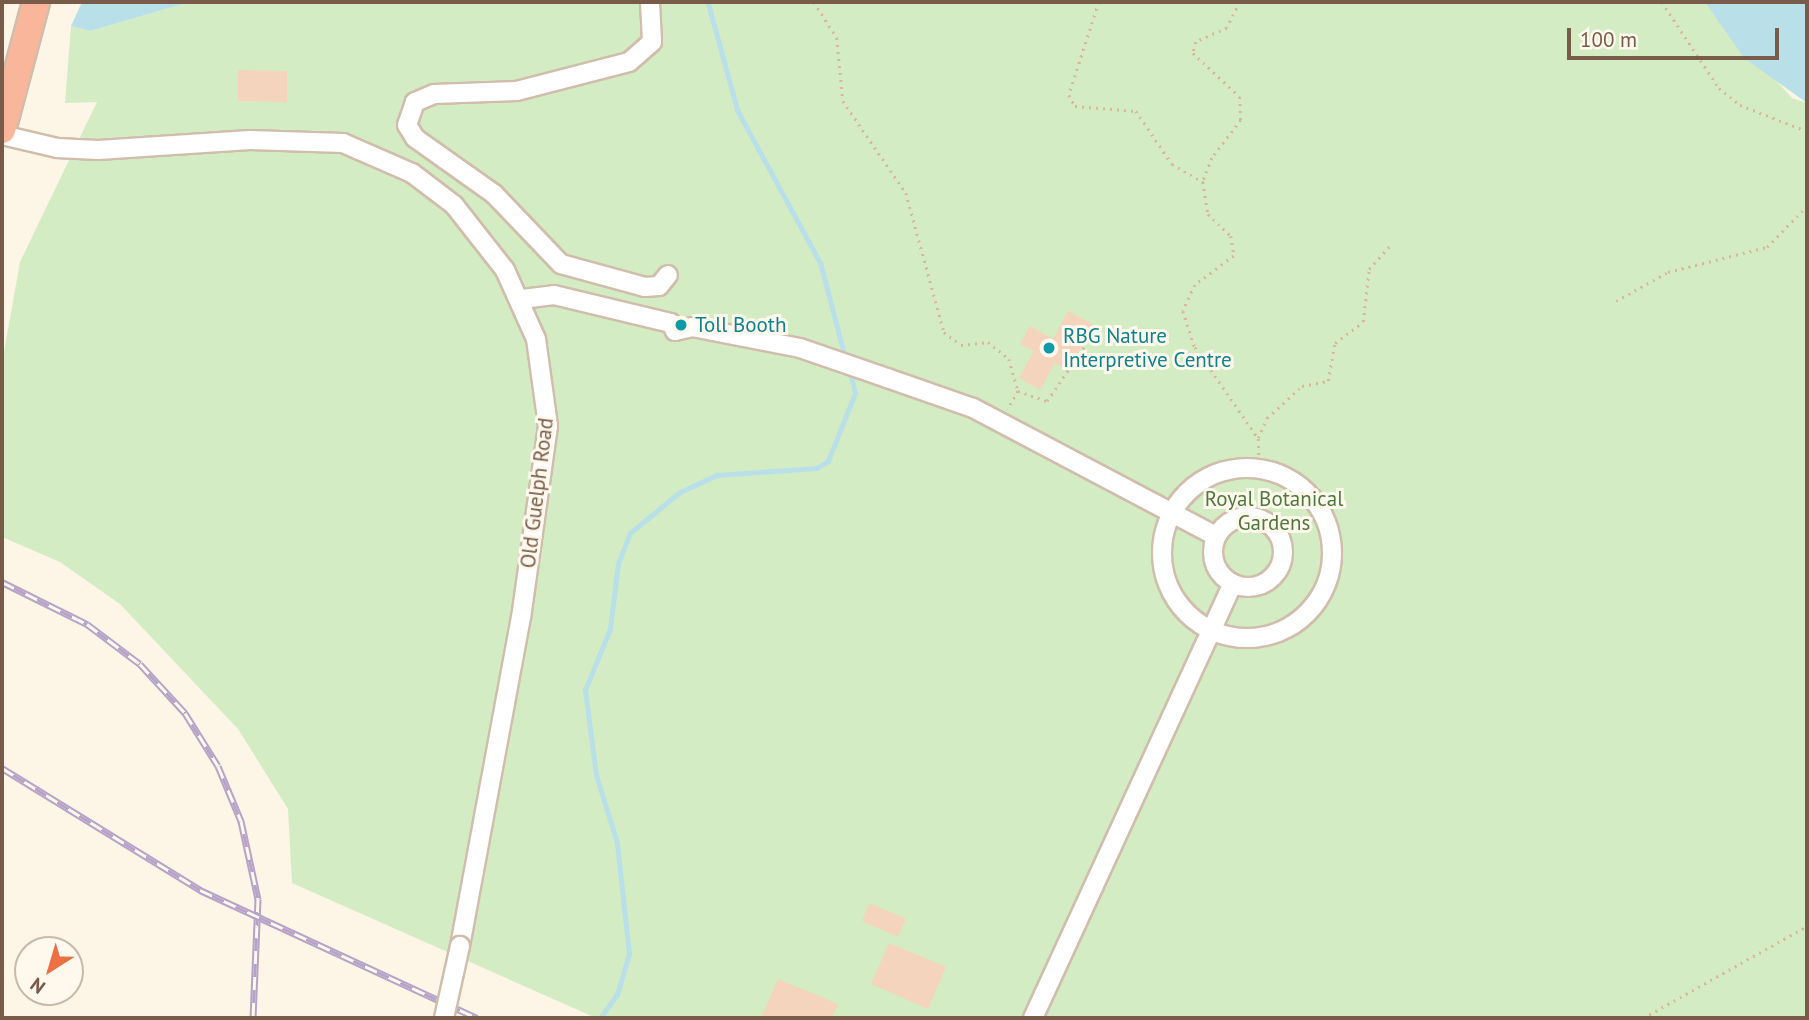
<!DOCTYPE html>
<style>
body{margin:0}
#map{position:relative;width:1809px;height:1020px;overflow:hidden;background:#fdf5e6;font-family:"PT Sans",sans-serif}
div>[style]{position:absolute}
.green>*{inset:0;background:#d3ecc3}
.water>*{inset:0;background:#b9e0e8}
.stream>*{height:4.5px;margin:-2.25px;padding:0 2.25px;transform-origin:2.25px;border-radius:2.25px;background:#b9e0e8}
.building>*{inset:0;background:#f4d4bc}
.path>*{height:2.5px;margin-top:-1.25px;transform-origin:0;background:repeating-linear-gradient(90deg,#d9b79f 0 2px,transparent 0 7px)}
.roads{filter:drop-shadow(2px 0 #d0bdab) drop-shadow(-2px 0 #d0bdab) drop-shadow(0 2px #d0bdab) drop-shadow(0 -2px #d0bdab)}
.minor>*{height:18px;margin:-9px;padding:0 9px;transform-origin:9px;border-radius:9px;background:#fff}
.minor>.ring{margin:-9px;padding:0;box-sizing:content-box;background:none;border:18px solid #fff;border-radius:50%}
.highway>*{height:26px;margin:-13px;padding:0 13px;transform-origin:13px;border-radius:13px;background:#fab69a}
.rail>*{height:7px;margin-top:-3.5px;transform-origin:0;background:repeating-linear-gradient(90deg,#fff8ed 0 13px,#b8a3c8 0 26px);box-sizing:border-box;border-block:2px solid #b8a3c8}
.bridges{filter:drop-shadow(2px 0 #d0bdab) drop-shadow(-2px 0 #d0bdab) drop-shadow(0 2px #d0bdab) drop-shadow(0 -2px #d0bdab)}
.minor-bridge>*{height:18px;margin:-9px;padding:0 9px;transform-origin:9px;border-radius:9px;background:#fff}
.dots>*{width:19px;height:19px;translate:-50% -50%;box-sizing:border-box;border:4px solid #fff8ed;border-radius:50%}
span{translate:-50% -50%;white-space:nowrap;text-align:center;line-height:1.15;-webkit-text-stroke:6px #fff8ed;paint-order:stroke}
.culture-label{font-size:21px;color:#0d838f}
.left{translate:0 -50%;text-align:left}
.street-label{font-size:21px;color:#785b49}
.park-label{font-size:21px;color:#4d793e}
.frame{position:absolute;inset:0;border:4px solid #785b49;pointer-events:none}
.north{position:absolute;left:14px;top:936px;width:70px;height:70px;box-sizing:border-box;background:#fff8ed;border:2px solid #c9b9ab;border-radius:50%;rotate:217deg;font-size:19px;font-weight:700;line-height:28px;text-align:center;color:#785b49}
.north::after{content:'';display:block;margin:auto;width:24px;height:32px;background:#ec6f46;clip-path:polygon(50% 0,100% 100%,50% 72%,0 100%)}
.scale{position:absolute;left:1567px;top:28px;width:212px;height:32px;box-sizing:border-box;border:4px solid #785b49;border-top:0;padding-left:9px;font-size:21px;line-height:24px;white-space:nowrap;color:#785b49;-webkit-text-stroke:5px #fff8ed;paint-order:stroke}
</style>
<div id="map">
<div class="green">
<i style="clip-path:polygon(190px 2px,1705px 2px,1792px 98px,1807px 103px,1807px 1018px,596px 1018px,292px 883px,288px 809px,238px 729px,120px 604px,60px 562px,2px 537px,2px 363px,20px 262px,97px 102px,65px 103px,71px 26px,90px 31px)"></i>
</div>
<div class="water">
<i style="clip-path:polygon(82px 2px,190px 2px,90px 31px,71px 26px)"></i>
<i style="clip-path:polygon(1705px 2px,1807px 2px,1807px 103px,1744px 58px)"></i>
</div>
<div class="stream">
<i style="left:708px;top:2px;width:113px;rotate:74.6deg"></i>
<i style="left:738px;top:111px;width:174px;rotate:61.5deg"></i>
<i style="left:821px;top:264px;width:91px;rotate:75.4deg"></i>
<i style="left:600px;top:1018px;width:29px;rotate:-54deg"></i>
<i style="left:617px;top:995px;width:43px;rotate:-73.7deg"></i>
<i style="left:629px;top:954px;width:112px;rotate:-96.2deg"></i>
<i style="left:617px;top:843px;width:71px;rotate:-107.2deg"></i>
<i style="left:596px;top:775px;width:86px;rotate:-97.4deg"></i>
<i style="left:585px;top:690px;width:66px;rotate:-67.7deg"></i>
<i style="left:610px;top:629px;width:65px;rotate:-83deg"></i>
<i style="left:618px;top:564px;width:33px;rotate:-69deg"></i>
<i style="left:630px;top:533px;width:65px;rotate:-39.4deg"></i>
<i style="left:680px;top:492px;width:41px;rotate:-24.7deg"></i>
<i style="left:717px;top:475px;width:100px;rotate:-4deg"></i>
<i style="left:817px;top:468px;width:13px;rotate:-32deg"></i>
<i style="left:828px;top:461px;width:73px;rotate:-68.3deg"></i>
<i style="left:855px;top:393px;width:16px;rotate:-104deg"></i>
</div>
<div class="building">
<i style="clip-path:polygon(238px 70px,287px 71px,287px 102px,238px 101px)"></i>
<i style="clip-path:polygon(1068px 311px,1094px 325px,1068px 370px,1055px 363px,1040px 390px,1019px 378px,1034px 351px,1020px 344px,1030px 326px,1053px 339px)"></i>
<i style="clip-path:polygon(869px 903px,906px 919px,898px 937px,862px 921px)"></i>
<i style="clip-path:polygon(889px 943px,946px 967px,928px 1009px,871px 984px)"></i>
<i style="clip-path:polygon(778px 979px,838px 1004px,832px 1018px,761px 1018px)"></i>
</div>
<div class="path">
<i style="left:814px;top:2px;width:43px;rotate:57.4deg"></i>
<i style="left:837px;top:38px;width:63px;rotate:84.6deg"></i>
<i style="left:843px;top:101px;width:112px;rotate:55.6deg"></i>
<i style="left:906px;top:193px;width:144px;rotate:74.7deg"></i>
<i style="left:944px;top:332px;width:21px;rotate:37deg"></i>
<i style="left:961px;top:345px;width:27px;rotate:-6deg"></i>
<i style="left:988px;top:342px;width:27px;rotate:39deg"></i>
<i style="left:1009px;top:359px;width:33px;rotate:74deg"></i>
<i style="left:1018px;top:391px;width:21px;rotate:119deg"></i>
<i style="left:1099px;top:2px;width:98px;rotate:107.9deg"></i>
<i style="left:1069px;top:95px;width:13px;rotate:61deg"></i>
<i style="left:1075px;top:106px;width:61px;rotate:4.7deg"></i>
<i style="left:1136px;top:111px;width:64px;rotate:55.8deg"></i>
<i style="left:1172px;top:164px;width:36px;rotate:30deg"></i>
<i style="left:1240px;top:2px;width:29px;rotate:117deg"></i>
<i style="left:1227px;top:28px;width:34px;rotate:156deg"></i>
<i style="left:1196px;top:42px;width:11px;rotate:105deg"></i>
<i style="left:1193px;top:53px;width:64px;rotate:43.1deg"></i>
<i style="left:1240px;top:97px;width:23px;rotate:88deg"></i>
<i style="left:1241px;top:120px;width:48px;rotate:127.3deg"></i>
<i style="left:1212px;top:158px;width:26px;rotate:111deg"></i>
<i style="left:1203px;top:182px;width:32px;rotate:81deg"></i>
<i style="left:1208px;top:214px;width:32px;rotate:44deg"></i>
<i style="left:1231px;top:236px;width:20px;rotate:81deg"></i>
<i style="left:1234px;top:256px;width:49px;rotate:143.4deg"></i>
<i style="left:1195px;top:285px;width:29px;rotate:115deg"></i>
<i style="left:1183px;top:311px;width:38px;rotate:72deg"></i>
<i style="left:1195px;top:347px;width:111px;rotate:55.3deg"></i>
<i style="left:1662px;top:2px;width:103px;rotate:56.5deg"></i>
<i style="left:1719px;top:88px;width:27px;rotate:39deg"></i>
<i style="left:1740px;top:105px;width:72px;rotate:21.2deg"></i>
<i style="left:1616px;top:301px;width:60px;rotate:-29.1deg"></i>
<i style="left:1668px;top:272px;width:102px;rotate:-14.2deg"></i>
<i style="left:1767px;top:247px;width:57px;rotate:-45.7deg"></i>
<i style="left:1018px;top:391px;width:31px;rotate:19deg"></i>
<i style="left:1047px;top:401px;width:69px;rotate:-55.6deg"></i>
<i style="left:1259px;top:469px;width:31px;rotate:-92deg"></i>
<i style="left:1258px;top:438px;width:22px;rotate:-66deg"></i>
<i style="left:1267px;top:418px;width:47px;rotate:-42.4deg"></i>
<i style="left:1302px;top:386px;width:26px;rotate:-11deg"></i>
<i style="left:1328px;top:381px;width:39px;rotate:-80deg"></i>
<i style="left:1335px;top:343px;width:35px;rotate:-37deg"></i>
<i style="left:1363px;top:322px;width:53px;rotate:-83.5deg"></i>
<i style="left:1369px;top:269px;width:30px;rotate:-48deg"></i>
<i style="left:1643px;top:1018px;width:188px;rotate:-29.3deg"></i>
</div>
<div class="roads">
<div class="minor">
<i style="left:650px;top:2px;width:40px;rotate:87.1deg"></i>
<i style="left:652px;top:42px;width:30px;rotate:139deg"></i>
<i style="left:629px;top:62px;width:116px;rotate:165.5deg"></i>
<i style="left:517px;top:91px;width:83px;rotate:177.9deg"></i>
<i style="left:434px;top:94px;width:21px;rotate:157deg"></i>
<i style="left:415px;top:102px;width:24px;rotate:109deg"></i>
<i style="left:407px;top:125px;width:15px;rotate:58deg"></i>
<i style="left:415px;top:138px;width:97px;rotate:35.3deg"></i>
<i style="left:494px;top:194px;width:97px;rotate:46.3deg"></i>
<i style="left:561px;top:264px;width:87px;rotate:15.3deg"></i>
<i style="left:645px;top:287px;width:14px;rotate:-4deg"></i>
<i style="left:659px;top:286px;width:14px;rotate:-51deg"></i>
<i style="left:2px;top:135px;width:57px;rotate:13.3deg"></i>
<i style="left:57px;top:148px;width:41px;rotate:2.8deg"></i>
<i style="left:98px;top:150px;width:152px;rotate:-3.8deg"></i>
<i style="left:250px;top:140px;width:93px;rotate:1.8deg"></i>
<i style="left:343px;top:143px;width:75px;rotate:23.5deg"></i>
<i style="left:412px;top:173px;width:53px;rotate:37.3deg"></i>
<i style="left:454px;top:205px;width:83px;rotate:51.9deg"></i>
<i style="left:505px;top:270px;width:76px;rotate:65.8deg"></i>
<i style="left:536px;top:339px;width:88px;rotate:82.1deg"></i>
<i style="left:548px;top:426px;width:193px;rotate:98deg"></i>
<i style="left:521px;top:617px;width:335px;rotate:100.5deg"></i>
<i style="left:522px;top:299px;width:32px;rotate:-7deg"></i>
<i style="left:554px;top:295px;width:120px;rotate:13.5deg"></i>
<i style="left:671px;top:323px;width:9px;rotate:63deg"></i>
<i style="left:675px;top:331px;width:17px;rotate:-13deg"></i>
<i style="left:692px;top:327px;width:110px;rotate:11deg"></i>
<i style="left:800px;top:348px;width:92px;rotate:19deg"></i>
<i style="left:887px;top:378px;width:91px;rotate:19.2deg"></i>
<i style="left:973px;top:408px;width:275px;rotate:27.8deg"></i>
<i class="ring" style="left:1162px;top:468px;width:152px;height:152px"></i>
<i class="ring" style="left:1213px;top:517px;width:52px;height:52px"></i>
<i style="left:1033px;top:1018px;width:478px;rotate:-65.3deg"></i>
</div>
<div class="highway">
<i style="left:2px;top:130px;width:132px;rotate:-75.1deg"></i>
</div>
</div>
<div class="rail">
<i style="left:2px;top:582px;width:95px;rotate:26.3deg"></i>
<i style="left:87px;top:624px;width:66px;rotate:37deg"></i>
<i style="left:140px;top:664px;width:67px;rotate:47.4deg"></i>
<i style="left:185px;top:713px;width:62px;rotate:58.1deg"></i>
<i style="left:218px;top:766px;width:60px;rotate:67.3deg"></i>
<i style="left:241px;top:821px;width:80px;rotate:77.7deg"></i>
<i style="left:258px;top:899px;width:119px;rotate:92.4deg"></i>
<i style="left:2px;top:768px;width:233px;rotate:31.6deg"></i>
<i style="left:200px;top:890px;width:305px;rotate:24.8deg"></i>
</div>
<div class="bridges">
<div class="minor-bridge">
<i style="left:444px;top:1018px;width:74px;rotate:-77.5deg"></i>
</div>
</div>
<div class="dots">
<i style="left:681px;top:325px;background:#0f9aa8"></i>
<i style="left:1049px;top:348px;background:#0f9aa8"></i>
</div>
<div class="culture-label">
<span class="left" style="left:695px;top:325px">Toll Booth</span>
<span class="left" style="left:1063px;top:348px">RBG Nature<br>Interpretive Centre</span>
</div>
<div class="street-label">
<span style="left:537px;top:493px;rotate:-83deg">Old Guelph Road</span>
</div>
<div class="park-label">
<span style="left:1274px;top:511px">Royal Botanical<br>Gardens</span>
</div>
<div class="frame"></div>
<div class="north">N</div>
<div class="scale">100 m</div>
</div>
